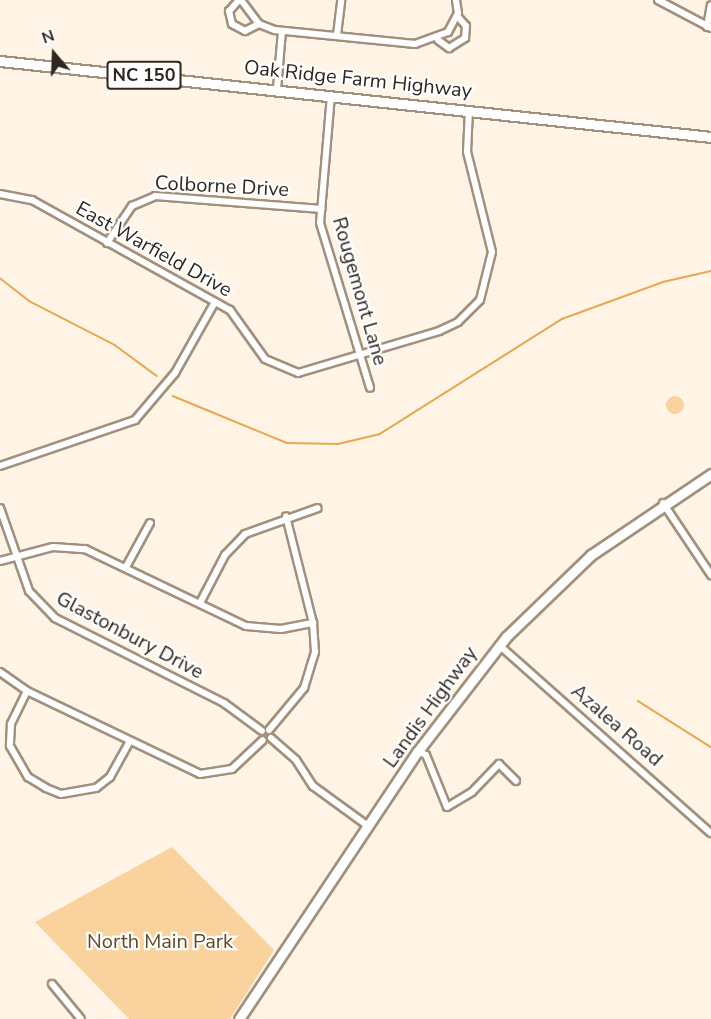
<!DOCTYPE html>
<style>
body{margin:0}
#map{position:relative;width:711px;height:1019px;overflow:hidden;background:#fff4e6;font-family:"Nunito Sans",sans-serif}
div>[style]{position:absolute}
.green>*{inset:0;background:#f9d29e}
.round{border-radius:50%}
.stream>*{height:1.5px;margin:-0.75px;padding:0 0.75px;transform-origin:0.75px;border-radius:0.75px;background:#e6a950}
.roads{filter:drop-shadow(2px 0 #a1917c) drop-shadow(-2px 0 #a1917c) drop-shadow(0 2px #a1917c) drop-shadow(0 -2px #a1917c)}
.street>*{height:6px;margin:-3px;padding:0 3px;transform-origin:3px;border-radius:3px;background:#fff}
.secondary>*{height:9px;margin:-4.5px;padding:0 4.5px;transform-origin:4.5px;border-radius:4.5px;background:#fff}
.primary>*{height:9px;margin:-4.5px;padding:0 4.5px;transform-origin:4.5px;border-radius:4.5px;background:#fff}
span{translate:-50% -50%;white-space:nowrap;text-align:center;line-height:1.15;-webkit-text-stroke:4.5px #fff;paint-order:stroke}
.shield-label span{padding:2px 4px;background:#fff;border:2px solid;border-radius:4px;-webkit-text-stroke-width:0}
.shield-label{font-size:18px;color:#2e271f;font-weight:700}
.street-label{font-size:20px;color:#2e271f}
.park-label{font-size:20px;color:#624924}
.north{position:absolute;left:24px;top:24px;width:60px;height:60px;-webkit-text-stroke:4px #fff;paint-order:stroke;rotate:341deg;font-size:16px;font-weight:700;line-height:24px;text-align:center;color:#2e271f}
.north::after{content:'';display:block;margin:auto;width:21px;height:27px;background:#2e271f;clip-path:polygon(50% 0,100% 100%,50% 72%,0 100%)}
</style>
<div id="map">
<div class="green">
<i class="round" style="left:666px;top:396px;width:18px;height:18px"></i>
<i style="clip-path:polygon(172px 847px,274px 950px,230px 1019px,129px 1019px,35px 922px)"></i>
</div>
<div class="stream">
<i style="left:0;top:278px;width:37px;rotate:38deg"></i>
<i style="left:29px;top:301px;width:97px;rotate:27.1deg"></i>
<i style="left:115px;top:345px;width:52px;rotate:36.4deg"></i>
<i style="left:173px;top:396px;width:123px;rotate:22.4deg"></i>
<i style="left:287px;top:443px;width:51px;rotate:1.1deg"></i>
<i style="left:338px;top:444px;width:43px;rotate:-13.4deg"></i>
<i style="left:380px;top:434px;width:215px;rotate:-32.3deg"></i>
<i style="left:562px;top:319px;width:108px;rotate:-20.1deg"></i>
<i style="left:663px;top:282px;width:49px;rotate:-12.9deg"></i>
<i style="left:638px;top:701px;width:86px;rotate:32.2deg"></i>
</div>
<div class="roads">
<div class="street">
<i style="left:239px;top:0;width:15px;rotate:132deg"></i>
<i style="left:229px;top:11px;width:13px;rotate:77deg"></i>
<i style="left:232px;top:24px;width:15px;rotate:28deg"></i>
<i style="left:245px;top:31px;width:16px;rotate:-27deg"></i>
<i style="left:241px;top:0;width:30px;rotate:53deg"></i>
<i style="left:259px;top:24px;width:17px;rotate:21deg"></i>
<i style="left:275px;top:30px;width:141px;rotate:5.7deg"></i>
<i style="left:415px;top:44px;width:35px;rotate:-20deg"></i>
<i style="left:448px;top:32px;width:21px;rotate:-62deg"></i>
<i style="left:458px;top:13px;width:13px;rotate:-99deg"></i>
<i style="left:658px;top:0;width:60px;rotate:27.8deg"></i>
<i style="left:707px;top:27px;width:22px;rotate:-80deg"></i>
<i style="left:337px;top:35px;width:35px;rotate:-83deg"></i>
<i style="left:438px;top:40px;width:14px;rotate:36deg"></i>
<i style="left:449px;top:48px;width:19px;rotate:-32deg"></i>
<i style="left:465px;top:38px;width:12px;rotate:-85deg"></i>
<i style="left:466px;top:26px;width:13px;rotate:-132deg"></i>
<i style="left:277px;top:89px;width:58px;rotate:-85.1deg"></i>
<i style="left:331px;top:95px;width:128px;rotate:94.9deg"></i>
<i style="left:320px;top:223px;width:172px;rotate:73.1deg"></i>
<i style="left:0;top:194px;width:33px;rotate:11deg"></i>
<i style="left:32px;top:200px;width:227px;rotate:29.1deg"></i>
<i style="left:230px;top:310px;width:60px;rotate:54.5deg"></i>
<i style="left:265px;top:359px;width:36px;rotate:23deg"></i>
<i style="left:298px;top:373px;width:147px;rotate:-16.6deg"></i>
<i style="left:439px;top:331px;width:21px;rotate:-25deg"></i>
<i style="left:458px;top:322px;width:31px;rotate:-45deg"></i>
<i style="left:480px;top:300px;width:49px;rotate:-76deg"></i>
<i style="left:492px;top:252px;width:103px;rotate:-104deg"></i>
<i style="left:467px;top:152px;width:42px;rotate:-87.3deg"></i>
<i style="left:107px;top:243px;width:45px;rotate:-56deg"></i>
<i style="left:132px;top:206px;width:25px;rotate:-23deg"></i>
<i style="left:155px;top:196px;width:167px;rotate:4.5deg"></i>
<i style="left:0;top:466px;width:143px;rotate:-18.8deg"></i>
<i style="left:135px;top:420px;width:62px;rotate:-49.6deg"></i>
<i style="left:175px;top:373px;width:81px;rotate:-60.6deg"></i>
<i style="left:663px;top:503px;width:87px;rotate:56.3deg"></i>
<i style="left:0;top:508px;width:88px;rotate:70.7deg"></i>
<i style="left:29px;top:591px;width:37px;rotate:46deg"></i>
<i style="left:55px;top:618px;width:189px;rotate:26.7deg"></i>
<i style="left:224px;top:703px;width:47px;rotate:36.4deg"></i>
<i style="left:0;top:561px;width:55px;rotate:-14.8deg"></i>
<i style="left:53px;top:547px;width:32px;rotate:4deg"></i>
<i style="left:85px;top:549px;width:178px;rotate:25.6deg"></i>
<i style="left:246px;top:626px;width:35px;rotate:5deg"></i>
<i style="left:281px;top:629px;width:33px;rotate:-11deg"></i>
<i style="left:126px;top:567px;width:50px;rotate:-61.4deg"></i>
<i style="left:200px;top:603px;width:54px;rotate:-62.5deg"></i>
<i style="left:225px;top:555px;width:29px;rotate:-46deg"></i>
<i style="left:245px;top:534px;width:77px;rotate:-19.6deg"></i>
<i style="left:499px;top:645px;width:283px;rotate:41.6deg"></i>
<i style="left:0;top:672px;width:33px;rotate:35deg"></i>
<i style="left:27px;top:691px;width:192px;rotate:25.6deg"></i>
<i style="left:200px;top:774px;width:32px;rotate:-9deg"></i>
<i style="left:232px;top:769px;width:42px;rotate:-43.1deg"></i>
<i style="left:27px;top:691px;width:37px;rotate:116deg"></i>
<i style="left:11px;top:724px;width:22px;rotate:93deg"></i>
<i style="left:10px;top:746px;width:36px;rotate:60deg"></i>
<i style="left:28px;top:777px;width:21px;rotate:31deg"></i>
<i style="left:46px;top:788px;width:16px;rotate:22deg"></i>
<i style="left:61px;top:794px;width:36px;rotate:-10deg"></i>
<i style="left:96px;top:788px;width:18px;rotate:-38deg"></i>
<i style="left:110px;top:777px;width:39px;rotate:-61deg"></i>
<i style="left:269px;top:730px;width:55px;rotate:-50.2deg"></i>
<i style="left:304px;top:688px;width:38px;rotate:-73deg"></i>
<i style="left:315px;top:652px;width:29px;rotate:-94deg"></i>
<i style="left:313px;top:623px;width:110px;rotate:-104.2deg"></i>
<i style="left:271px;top:738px;width:33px;rotate:41deg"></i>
<i style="left:296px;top:760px;width:31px;rotate:57deg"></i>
<i style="left:313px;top:786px;width:68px;rotate:36deg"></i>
<i style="left:418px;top:751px;width:9px;rotate:27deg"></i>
<i style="left:426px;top:755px;width:56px;rotate:68deg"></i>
<i style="left:447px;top:807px;width:29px;rotate:-31deg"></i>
<i style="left:472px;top:792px;width:39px;rotate:-46deg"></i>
<i style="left:499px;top:764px;width:24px;rotate:45deg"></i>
<i style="left:52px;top:984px;width:45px;rotate:50.4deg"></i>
</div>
<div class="secondary">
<i style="left:239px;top:1019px;width:322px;rotate:-56.3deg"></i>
<i style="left:418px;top:751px;width:144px;rotate:-52.3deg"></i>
<i style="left:506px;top:637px;width:118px;rotate:-44deg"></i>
<i style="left:591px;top:555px;width:145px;rotate:-34deg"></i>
</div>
<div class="primary">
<i style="left:0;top:61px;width:715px;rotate:6.1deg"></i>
</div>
</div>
<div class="shield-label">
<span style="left:144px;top:75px">NC 150</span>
</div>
<div class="street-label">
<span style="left:358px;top:79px;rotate:6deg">Oak Ridge Farm Highway</span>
<span style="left:222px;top:186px;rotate:3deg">Colborne Drive</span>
<span style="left:154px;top:249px;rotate:29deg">East Warfield Drive</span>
<span style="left:360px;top:291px;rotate:74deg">Rougemont Lane</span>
<span style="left:130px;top:635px;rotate:28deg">Glastonbury Drive</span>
<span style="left:430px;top:707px;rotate:-54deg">Landis Highway</span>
<span style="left:617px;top:725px;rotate:41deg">Azalea Road</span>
</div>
<div class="park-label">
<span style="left:160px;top:941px">North Main Park</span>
</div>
<div class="north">N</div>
</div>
